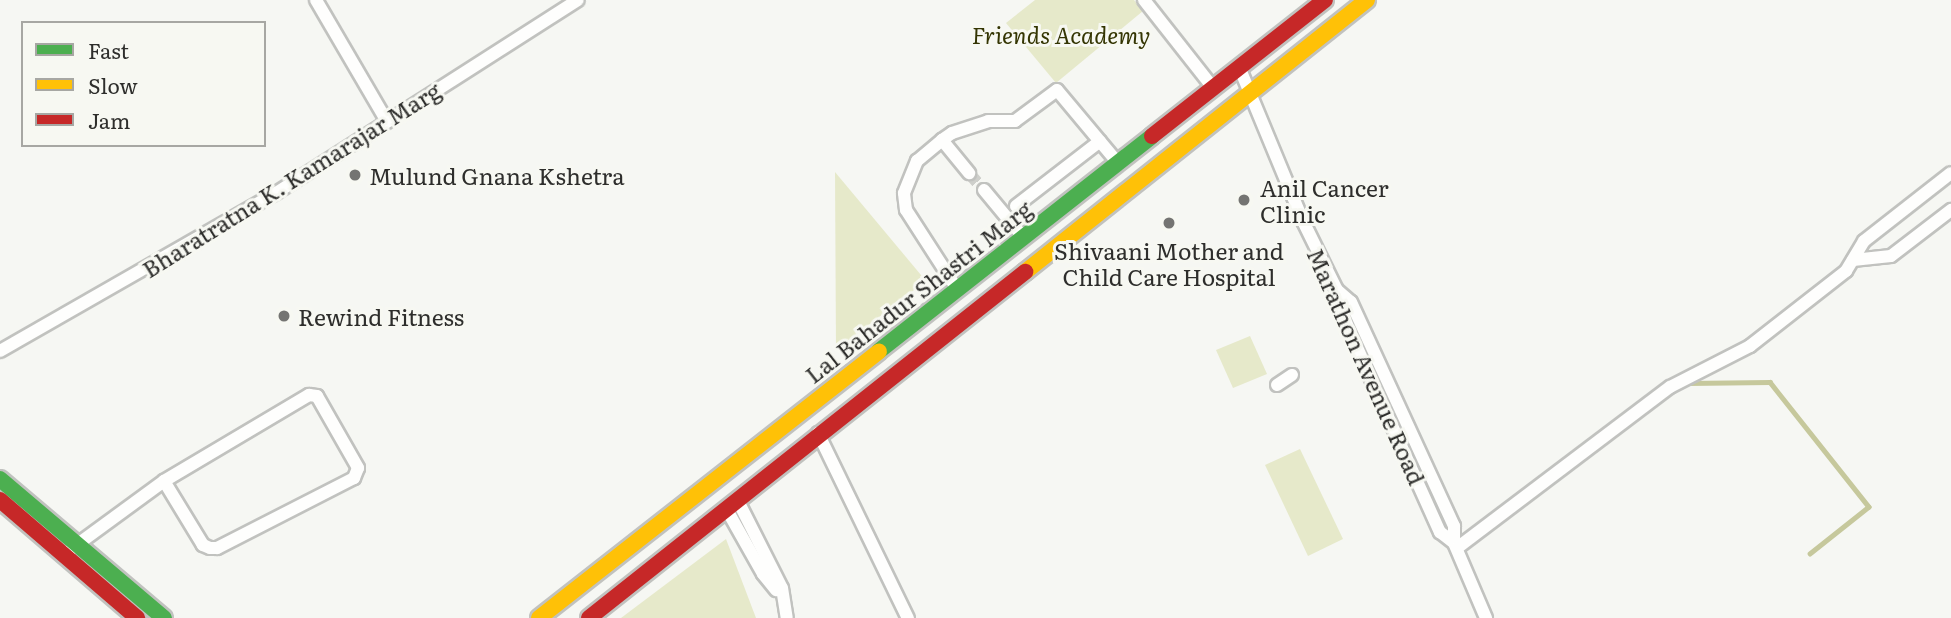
<!DOCTYPE html>
<style>
body{margin:0}
#map{position:relative;width:1951px;height:618px;overflow:hidden;background:#f6f7f3;font-family:Literata,serif}
div>[style]{position:absolute}
.green>*{inset:0;background:#e6e9ca}
.stream>*{height:4.5px;margin:-2.25px;padding:0 2.25px;transform-origin:2.25px;border-radius:2.25px;background:#c6c89c}
.street-tunnel>*{height:12px;margin-top:-6px;transform-origin:0;background:repeating-linear-gradient(90deg,#cecfcb 0 12px,transparent 0 18px)}
.roads{filter:drop-shadow(2px 0 #c1c2bf) drop-shadow(-2px 0 #c1c2bf) drop-shadow(0 2px #c1c2bf) drop-shadow(0 -2px #c1c2bf)}
.street>*{height:12px;margin:-6px;padding:0 6px;transform-origin:6px;border-radius:6px;background:#fefefd}
.fast>*{height:16px;margin:-8px;padding:0 8px;transform-origin:8px;border-radius:8px;background:#4caf50}
.slow>*{height:16px;margin:-8px;padding:0 8px;transform-origin:8px;border-radius:8px;background:#ffc107}
.jam>*{height:16px;margin:-8px;padding:0 8px;transform-origin:8px;border-radius:8px;background:#c62828}
.dots>*{width:19px;height:19px;translate:-50% -50%;box-sizing:border-box;border:4px solid #f7f8f2;border-radius:50%}
span{translate:-50% -50%;white-space:nowrap;text-align:center;line-height:1.15;-webkit-text-stroke:6px #f7f8f2;paint-order:stroke}
.park-label{font-size:23px;color:#343503;font-style:italic}
.poi-label{font-size:23px;color:#2e2e2c}
.left{translate:0 -50%;text-align:left}
.street-label{font-size:23px;color:#2e2e2c}
.legend{position:absolute;left:21px;top:21px;width:245px;height:126px;box-sizing:border-box;background:#f7f8f2;border:2px solid #a7a7a3;margin:0;padding:9px 12px;list-style:none;font-size:21px;color:#2e2e2c}
.legend li{display:flex;align-items:center;gap:14px;height:35px}
.legend b{width:35px;border:2px solid #a7a7a3}
</style>
<div id="map">
<div class="green">
<i style="clip-path:polygon(1035px 0,1134px 0,1143px 11px,1056px 83px,1006px 23px)"></i>
<i style="clip-path:polygon(835px 172px,926px 281px,836px 350px)"></i>
<i style="clip-path:polygon(1250px 336px,1267px 374px,1233px 388px,1216px 350px)"></i>
<i style="clip-path:polygon(1300px 449px,1343px 539px,1308px 556px,1265px 465px)"></i>
<i style="clip-path:polygon(726px 539px,756px 618px,621px 618px)"></i>
</div>
<div class="stream">
<i style="left:1687px;top:383px;width:83px;rotate:-0.7deg"></i>
<i style="left:1770px;top:382px;width:159px;rotate:51.6deg"></i>
<i style="left:1869px;top:507px;width:75px;rotate:141.5deg"></i>
</div>
<div class="street-tunnel">
<i style="left:969px;top:173px;width:23px;rotate:49deg"></i>
</div>
<div class="roads">
<div class="street">
<i style="left:316px;top:0;width:139px;rotate:59.7deg"></i>
<i style="left:1144px;top:0;width:113px;rotate:51.8deg"></i>
<i style="left:1240px;top:69px;width:165px;rotate:67.5deg"></i>
<i style="left:1303px;top:221px;width:77px;rotate:63.8deg"></i>
<i style="left:1337px;top:290px;width:14px;rotate:86deg"></i>
<i style="left:1338px;top:304px;width:62px;rotate:66.3deg"></i>
<i style="left:1363px;top:361px;width:188px;rotate:65.8deg"></i>
<i style="left:1440px;top:532px;width:18px;rotate:38deg"></i>
<i style="left:1454px;top:543px;width:82px;rotate:66.9deg"></i>
<i style="left:942px;top:140px;width:43px;rotate:50.7deg"></i>
<i style="left:984px;top:190px;width:61px;rotate:50.3deg"></i>
<i style="left:1016px;top:206px;width:106px;rotate:-37.7deg"></i>
<i style="left:1853px;top:260px;width:38px;rotate:-6deg"></i>
<i style="left:1891px;top:256px;width:76px;rotate:-37.5deg"></i>
<i style="left:957px;top:289px;width:94px;rotate:-122.8deg"></i>
<i style="left:906px;top:210px;width:17px;rotate:-97deg"></i>
<i style="left:904px;top:193px;width:35px;rotate:-68deg"></i>
<i style="left:917px;top:161px;width:33px;rotate:-40deg"></i>
<i style="left:942px;top:140px;width:12px;rotate:-35deg"></i>
<i style="left:952px;top:133px;width:38px;rotate:-18deg"></i>
<i style="left:988px;top:121px;width:27px"></i>
<i style="left:1015px;top:121px;width:52px;rotate:-36.4deg"></i>
<i style="left:1057px;top:90px;width:95px;rotate:50.1deg"></i>
<i style="left:1337px;top:290px;width:18px;rotate:41deg"></i>
<i style="left:1351px;top:302px;width:247px;rotate:65.3deg"></i>
<i style="left:1454px;top:526px;width:17px;rotate:90deg"></i>
<i style="left:0;top:351px;width:318px;rotate:-29.8deg"></i>
<i style="left:276px;top:193px;width:358px;rotate:-32.6deg"></i>
<i style="left:1277px;top:385px;width:18px;rotate:-34deg"></i>
<i style="left:818px;top:433px;width:206px;rotate:64.1deg"></i>
<i style="left:738px;top:501px;width:97px;rotate:63.2deg"></i>
<i style="left:782px;top:588px;width:30px;rotate:81deg"></i>
<i style="left:727px;top:510px;width:73px;rotate:60.6deg"></i>
<i style="left:763px;top:574px;width:21px;rotate:51deg"></i>
<i style="left:1457px;top:548px;width:267px;rotate:-37.1deg"></i>
<i style="left:1670px;top:387px;width:90px;rotate:-27.1deg"></i>
<i style="left:1750px;top:346px;width:122px;rotate:-38deg"></i>
<i style="left:1846px;top:271px;width:35px;rotate:-59deg"></i>
<i style="left:1864px;top:241px;width:110px;rotate:-38deg"></i>
<i style="left:71px;top:549px;width:115px;rotate:-36.2deg"></i>
<i style="left:164px;top:481px;width:169px;rotate:-30.7deg"></i>
<i style="left:309px;top:395px;width:8px;rotate:7deg"></i>
<i style="left:317px;top:396px;width:83px;rotate:60.3deg"></i>
<i style="left:358px;top:468px;width:11px;rotate:112deg"></i>
<i style="left:354px;top:478px;width:154px;rotate:152.9deg"></i>
<i style="left:217px;top:548px;width:7px;rotate:180deg"></i>
<i style="left:210px;top:548px;width:8px;rotate:-157deg"></i>
<i style="left:203px;top:545px;width:75px;rotate:-121.4deg"></i>
</div>
<div class="fast">
<i style="left:879px;top:351px;width:347px;rotate:-38.2deg"></i>
<i style="left:0;top:479px;width:215px;rotate:40.3deg"></i>
</div>
<div class="slow">
<i style="left:1025px;top:272px;width:437px;rotate:-38.5deg"></i>
<i style="left:539px;top:618px;width:432px;rotate:-38.1deg"></i>
</div>
<div class="jam">
<i style="left:1152px;top:136px;width:220px;rotate:-38.2deg"></i>
<i style="left:0;top:500px;width:181px;rotate:40.7deg"></i>
<i style="left:589px;top:618px;width:557px;rotate:-38.43deg"></i>
</div>
</div>
<div class="dots">
<i style="left:355px;top:175px;background:#747472"></i>
<i style="left:1244px;top:200px;background:#747472"></i>
<i style="left:1169px;top:223px;background:#747472"></i>
<i style="left:284px;top:316px;background:#747472"></i>
</div>
<div class="park-label">
<span style="left:1061px;top:34px">Friends Academy</span>
</div>
<div class="poi-label">
<span class="left" style="left:369px;top:175px">Mulund Gnana Kshetra</span>
<span class="left" style="left:1260px;top:200px">Anil Cancer<br>Clinic</span>
<span style="left:1169px;top:263px">Shivaani Mother and<br>Child Care Hospital</span>
<span class="left" style="left:298px;top:316px">Rewind Fitness</span>
</div>
<div class="street-label">
<span style="left:291px;top:179px;rotate:-32deg">Bharatratna K. Kamarajar Marg</span>
<span style="left:918px;top:291px;rotate:-38deg">Lal Bahadur Shastri Marg</span>
<span style="left:1367px;top:366px;rotate:66deg">Marathon Avenue Road</span>
</div>
<ul class="legend">
<li><b style="height:9px;background:#4caf50"></b>Fast</li>
<li><b style="height:9px;background:#ffc107"></b>Slow</li>
<li><b style="height:9px;background:#c62828"></b>Jam</li>
</ul>
</div>
